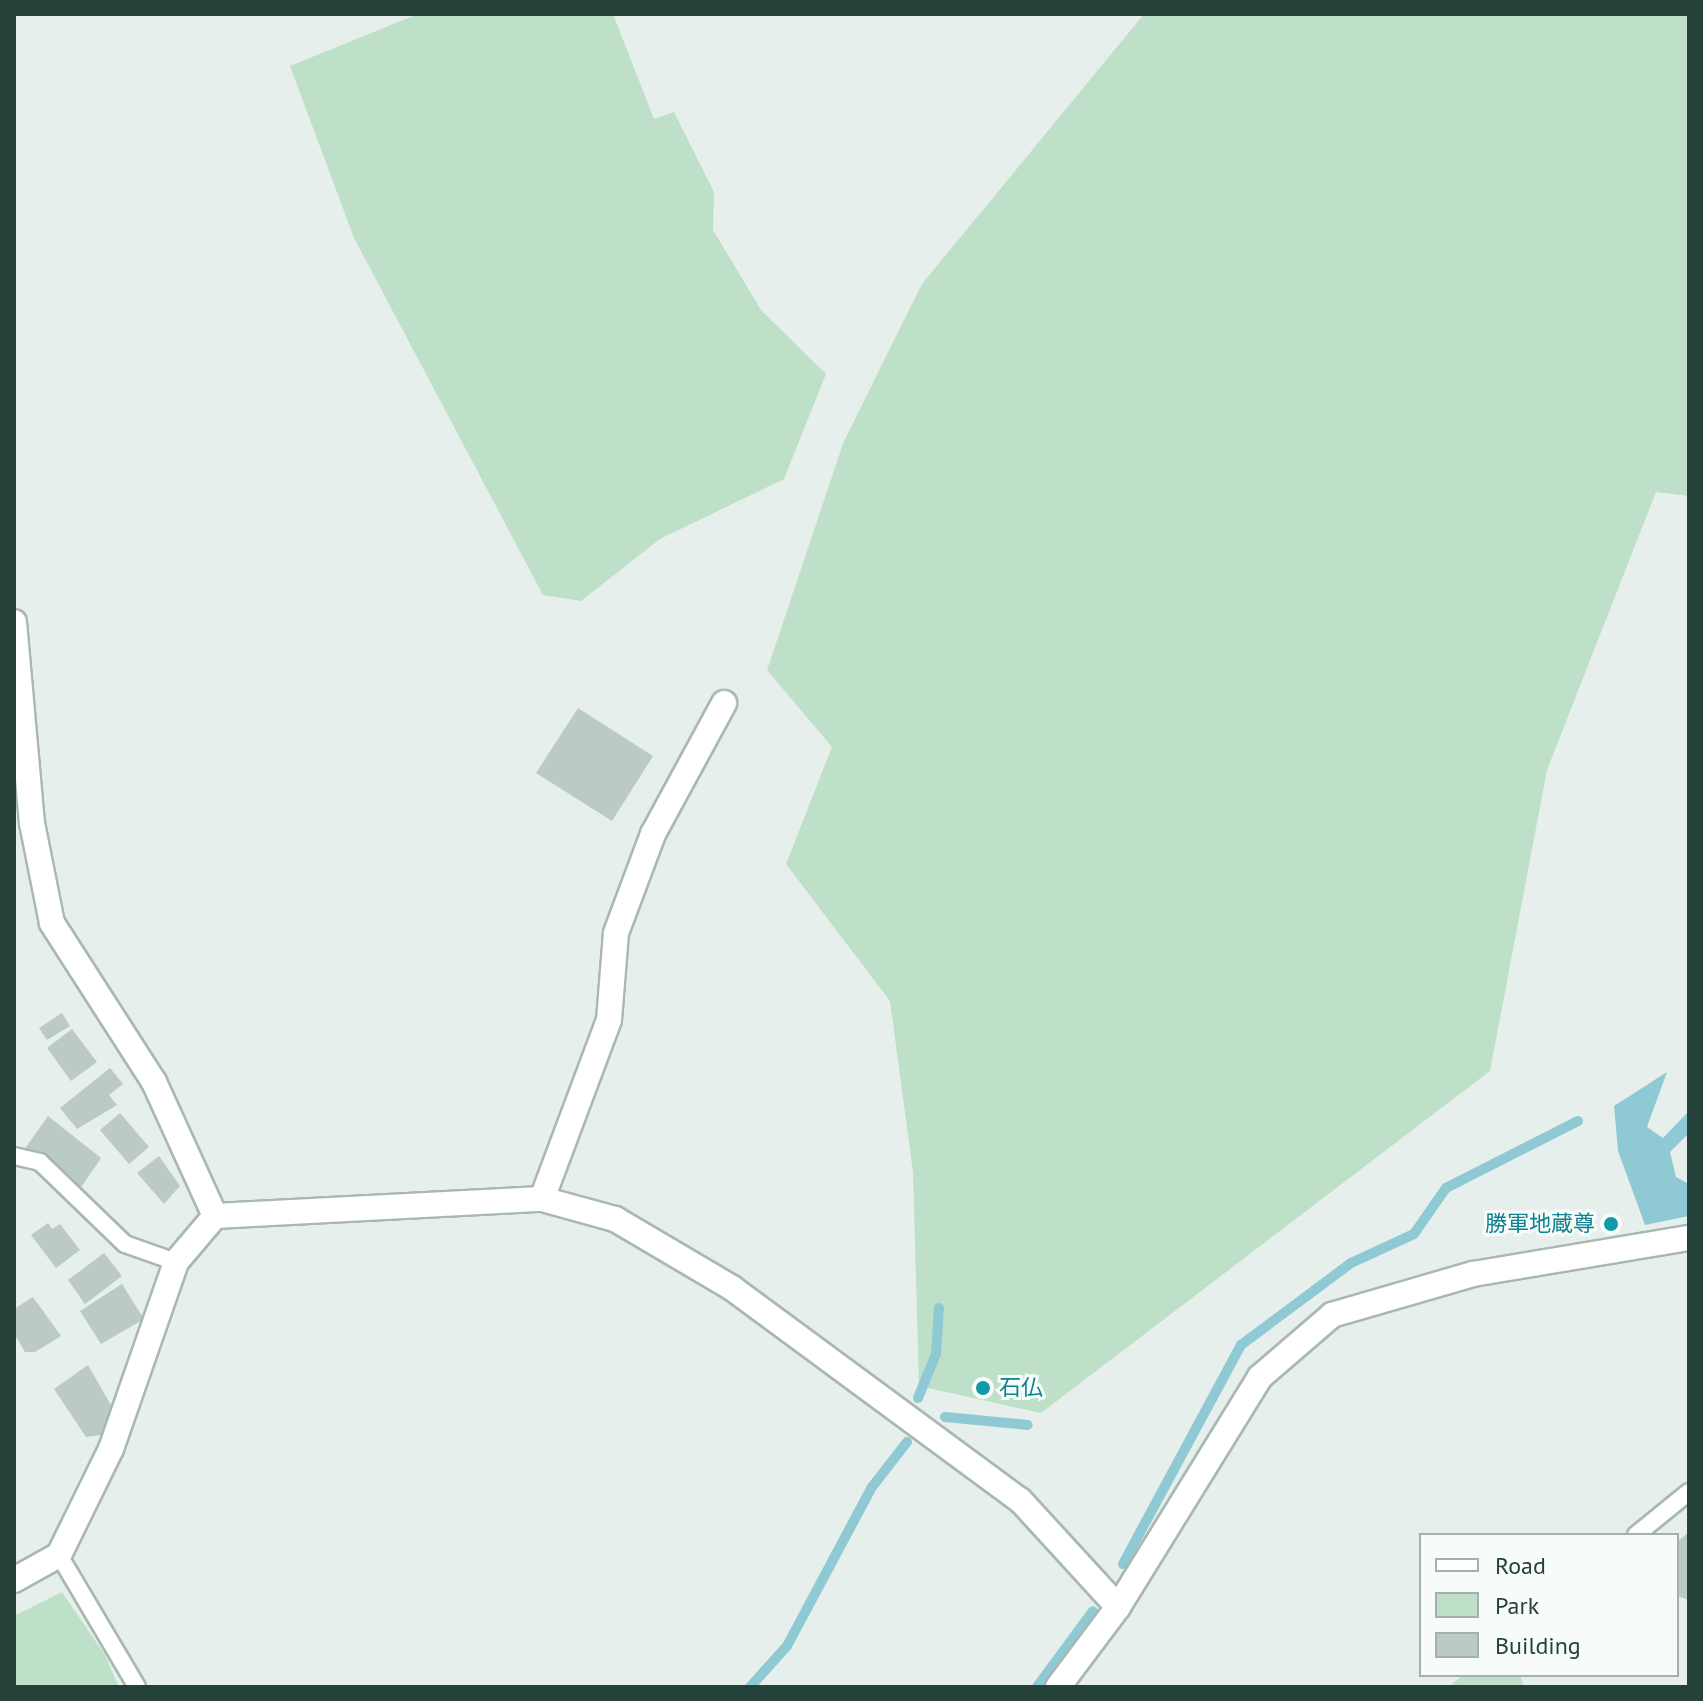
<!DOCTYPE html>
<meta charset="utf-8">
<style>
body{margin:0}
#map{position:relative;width:1703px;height:1701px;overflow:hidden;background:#e6efeb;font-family:"PT Sans","Noto Sans JP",sans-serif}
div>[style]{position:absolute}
.green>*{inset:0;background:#bfe0c8}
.water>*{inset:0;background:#8ec9d4}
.stream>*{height:10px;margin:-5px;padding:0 5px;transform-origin:5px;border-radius:5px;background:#8ec9d4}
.building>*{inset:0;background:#bbcac4}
.roads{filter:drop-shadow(2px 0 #a8b8b2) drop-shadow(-2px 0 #a8b8b2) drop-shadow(0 2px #a8b8b2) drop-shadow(0 -2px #a8b8b2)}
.service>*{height:16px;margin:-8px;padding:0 8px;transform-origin:8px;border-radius:8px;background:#fff}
.minor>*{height:24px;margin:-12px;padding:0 12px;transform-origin:12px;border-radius:12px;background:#fff}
.dots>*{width:22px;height:22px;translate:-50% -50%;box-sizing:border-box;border:4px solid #f7fbf9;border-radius:50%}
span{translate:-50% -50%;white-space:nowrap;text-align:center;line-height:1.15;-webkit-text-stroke:6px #f7fbf9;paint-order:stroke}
.culture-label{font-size:22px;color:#0d838f}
.right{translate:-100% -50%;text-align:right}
.left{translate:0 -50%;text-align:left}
.frame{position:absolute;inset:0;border:16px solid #24423a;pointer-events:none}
.legend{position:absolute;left:1419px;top:1533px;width:260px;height:144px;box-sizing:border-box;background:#f7fbf9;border:2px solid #a3b1ad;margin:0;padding:10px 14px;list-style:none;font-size:24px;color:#24423a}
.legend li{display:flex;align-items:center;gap:16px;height:40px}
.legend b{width:40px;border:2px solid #a3b1ad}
</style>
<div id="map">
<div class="green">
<i style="clip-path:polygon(418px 14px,613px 14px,654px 119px,674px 112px,714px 192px,713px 230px,761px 310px,826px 374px,784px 479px,660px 539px,581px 601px,543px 595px,354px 238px,290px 66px)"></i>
<i style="clip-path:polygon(1144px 14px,1689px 14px,1689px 496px,1656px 492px,1547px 770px,1490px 1071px,1041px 1413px,919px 1386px,913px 1172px,890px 1001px,786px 864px,832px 747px,767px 670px,844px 441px,922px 284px)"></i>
<i style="clip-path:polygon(62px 1592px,105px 1655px,119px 1687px,14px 1687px,14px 1616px)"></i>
<i style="clip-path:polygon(1463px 1675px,1520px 1675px,1524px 1687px,1449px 1687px)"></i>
</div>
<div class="water">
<i style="clip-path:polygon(1667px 1072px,1647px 1127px,1663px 1138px,1689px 1111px,1689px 1133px,1670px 1152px,1676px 1177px,1689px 1184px,1689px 1216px,1645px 1225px,1618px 1151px,1614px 1106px)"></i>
</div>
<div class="stream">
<i style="left:918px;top:1398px;width:48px;rotate:-67.8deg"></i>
<i style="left:936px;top:1354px;width:46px;rotate:-86.3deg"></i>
<i style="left:945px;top:1417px;width:83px;rotate:5.5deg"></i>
<i style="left:1123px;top:1564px;width:249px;rotate:-61.7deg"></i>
<i style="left:1241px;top:1345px;width:137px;rotate:-36.7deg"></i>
<i style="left:1351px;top:1263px;width:69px;rotate:-24.7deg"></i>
<i style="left:1414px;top:1234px;width:56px;rotate:-55.2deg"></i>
<i style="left:1446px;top:1188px;width:148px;rotate:-26.9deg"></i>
<i style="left:750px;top:1687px;width:55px;rotate:-47.9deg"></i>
<i style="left:787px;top:1646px;width:180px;rotate:-61.9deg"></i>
<i style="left:872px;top:1487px;width:57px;rotate:-52.1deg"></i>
<i style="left:1037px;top:1687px;width:94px;rotate:-53.6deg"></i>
</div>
<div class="building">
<i style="clip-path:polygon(578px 708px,653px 756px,612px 821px,536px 773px)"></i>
<i style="clip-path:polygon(62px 1013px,70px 1026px,47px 1040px,39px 1028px)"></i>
<i style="clip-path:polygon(72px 1029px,97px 1062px,71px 1081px,47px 1048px)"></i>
<i style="clip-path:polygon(110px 1068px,123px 1084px,109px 1095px,117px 1105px,77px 1129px,60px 1108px)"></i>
<i style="clip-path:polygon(120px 1113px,149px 1147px,129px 1164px,100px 1130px)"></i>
<i style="clip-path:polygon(48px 1116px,101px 1158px,80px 1189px,24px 1150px)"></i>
<i style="clip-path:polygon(159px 1156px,180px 1186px,164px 1204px,137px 1173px)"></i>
<i style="clip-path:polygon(48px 1223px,52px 1229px,60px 1224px,80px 1250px,56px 1268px,31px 1235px)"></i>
<i style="clip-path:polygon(104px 1253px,122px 1276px,85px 1304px,68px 1280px)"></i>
<i style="clip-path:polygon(122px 1284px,144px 1319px,101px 1344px,80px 1311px)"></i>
<i style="clip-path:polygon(33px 1297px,61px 1336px,35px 1352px,25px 1352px,14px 1333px,14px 1309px)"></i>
<i style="clip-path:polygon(88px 1365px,112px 1407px,101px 1435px,86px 1437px,54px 1389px)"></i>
<i style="clip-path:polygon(1689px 1532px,1689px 1600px,1677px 1596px,1677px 1542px)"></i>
</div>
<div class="roads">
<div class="service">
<i style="left:14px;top:1156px;width:27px;rotate:13deg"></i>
<i style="left:40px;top:1162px;width:118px;rotate:44deg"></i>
<i style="left:125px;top:1244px;width:54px;rotate:19.4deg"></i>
<i style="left:1636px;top:1535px;width:68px;rotate:-39.1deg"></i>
<i style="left:59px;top:1555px;width:153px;rotate:59.4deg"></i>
</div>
<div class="minor">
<i style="left:14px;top:622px;width:202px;rotate:84.9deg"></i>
<i style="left:32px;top:823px;width:102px;rotate:78.7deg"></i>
<i style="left:52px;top:923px;width:189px;rotate:57.3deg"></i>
<i style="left:154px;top:1082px;width:147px;rotate:65.5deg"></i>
<i style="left:542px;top:1199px;width:191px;rotate:-69.5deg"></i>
<i style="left:609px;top:1020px;width:87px;rotate:-85.4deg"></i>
<i style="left:616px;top:933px;width:106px;rotate:-69.5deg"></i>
<i style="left:653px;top:834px;width:149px;rotate:-61.5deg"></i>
<i style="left:14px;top:1580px;width:51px;rotate:-29.1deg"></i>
<i style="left:59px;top:1555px;width:118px;rotate:-63.9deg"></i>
<i style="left:111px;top:1449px;width:198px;rotate:-70.8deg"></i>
<i style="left:176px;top:1262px;width:60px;rotate:-49.7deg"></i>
<i style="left:215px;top:1216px;width:327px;rotate:-3deg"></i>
<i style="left:542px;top:1199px;width:76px;rotate:15.3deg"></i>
<i style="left:615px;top:1219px;width:136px;rotate:30.5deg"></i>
<i style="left:732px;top:1288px;width:358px;rotate:36.4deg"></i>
<i style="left:1020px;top:1500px;width:145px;rotate:47.5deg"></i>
<i style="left:1058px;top:1687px;width:100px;rotate:-53.1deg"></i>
<i style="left:1118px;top:1607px;width:270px;rotate:-58.3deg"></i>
<i style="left:1260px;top:1377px;width:95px;rotate:-40.7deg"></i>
<i style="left:1332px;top:1315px;width:147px;rotate:-16.2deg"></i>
<i style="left:1473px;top:1274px;width:219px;rotate:-9.5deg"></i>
</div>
</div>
<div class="dots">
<i style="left:1611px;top:1224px;background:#0f9aa8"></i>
<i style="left:983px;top:1388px;background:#0f9aa8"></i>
</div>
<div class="culture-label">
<span class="right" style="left:1595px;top:1224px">勝軍地蔵尊</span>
<span class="left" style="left:999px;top:1388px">石仏</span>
</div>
<div class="frame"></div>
<ul class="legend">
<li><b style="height:10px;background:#fff"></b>Road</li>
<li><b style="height:22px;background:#bfe0c8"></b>Park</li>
<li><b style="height:22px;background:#bbcac4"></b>Building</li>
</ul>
</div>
